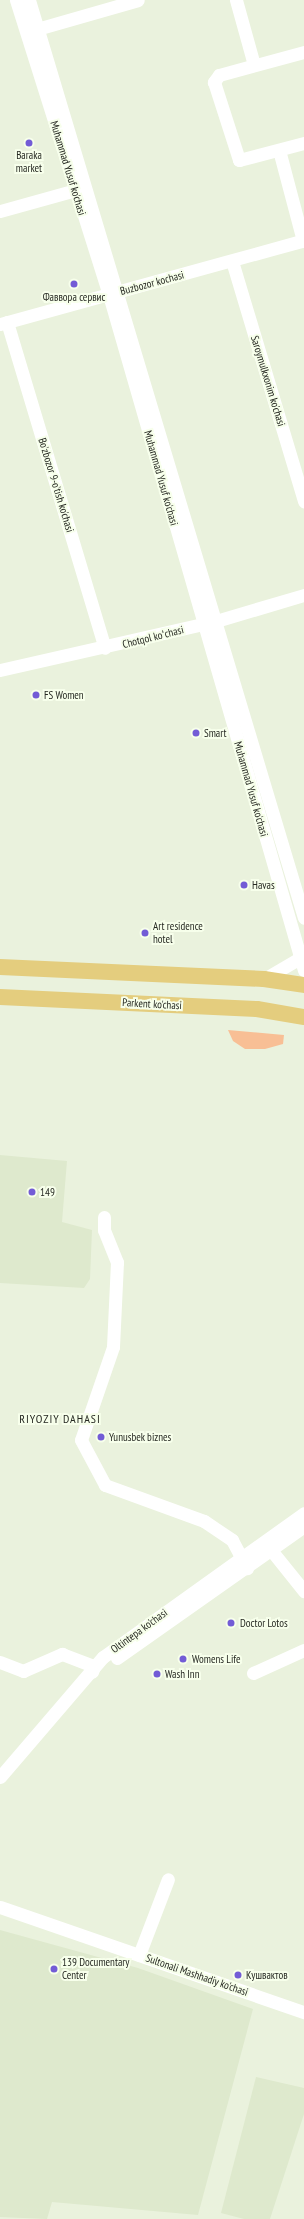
<!DOCTYPE html>
<meta charset="utf-8">
<style>
body{margin:0}
#map{position:relative;width:304px;height:2219px;overflow:hidden;background:#eaf2dd;font-family:"PT Sans Narrow",sans-serif}
div>[style]{position:absolute}
.built>*{inset:0;background:#dee9cd}
.green>*{inset:0;background:#f8bf95}
.minor>*{height:13px;margin:-6.5px;padding:0 6.5px;transform-origin:6.5px;border-radius:6.5px;background:#fff}
.major>*{height:16px;margin:-8px;padding:0 8px;transform-origin:8px;border-radius:8px;background:#e4cd7e}
.dots>*{width:11px;height:11px;translate:-50% -50%;box-sizing:border-box;border:2px solid #f7ffeb;border-radius:50%}
span{translate:-50% -50%;white-space:nowrap;text-align:center;line-height:1.15;-webkit-text-stroke:4px #f7ffeb;paint-order:stroke}
.poi-label{font-size:11px;color:#262922}
.left{translate:0 -50%;text-align:left}
.street-label{font-size:11px;color:#262922}
.neighbourhood-label{font-size:12px;color:#262922;letter-spacing:1px}
</style>
<div id="map">
<div class="built">
<i style="clip-path:polygon(0 1155px,67px 1161px,62px 1222px,92px 1230px,90px 1279px,84px 1288px,0 1283px)"></i>
<i style="clip-path:polygon(0 1930px,138px 1968px,253px 2009px,198px 2215px,52px 2202px,47px 2219px,0 2217px)"></i>
<i style="clip-path:polygon(256px 2077px,304px 2088px,304px 2114px,270px 2219px,244px 2219px,221px 2213px)"></i>
</div>
<div class="green">
<i style="clip-path:polygon(228px 1030px,284px 1035px,283px 1044px,265px 1049px,245px 1049px,233px 1041px)"></i>
</div>
<div class="minor">
<i style="left:16px;top:0;width:309px;rotate:72.5deg"></i>
<i style="left:109px;top:295px;width:703px;rotate:73.89deg"></i>
<i style="left:29px;top:0;width:958px;rotate:73.32deg"></i>
<i style="left:236px;top:0;width:67px;rotate:74.5deg"></i>
<i style="left:30px;top:31px;width:112px;rotate:-16deg"></i>
<i style="left:304px;top:52px;width:88px;rotate:164.9deg"></i>
<i style="left:219px;top:75px;width:9px;rotate:126deg"></i>
<i style="left:214px;top:82px;width:82px;rotate:72.2deg"></i>
<i style="left:239px;top:160px;width:67px;rotate:-14.7deg"></i>
<i style="left:279px;top:150px;width:94px;rotate:75.2deg"></i>
<i style="left:0;top:211px;width:86px;rotate:-15.5deg"></i>
<i style="left:232px;top:261px;width:251px;rotate:73.3deg"></i>
<i style="left:7px;top:322px;width:340px;rotate:73.3deg"></i>
<i style="left:0;top:324px;width:315px;rotate:-15.4deg"></i>
<i style="left:0;top:670px;width:221px;rotate:-12.8deg"></i>
<i style="left:216px;top:621px;width:92px;rotate:-16.5deg"></i>
<i style="left:264px;top:979px;width:42px;rotate:-30.3deg"></i>
<i style="left:104px;top:1217px;width:13px;rotate:90deg"></i>
<i style="left:104px;top:1230px;width:35px;rotate:68deg"></i>
<i style="left:117px;top:1262px;width:85px;rotate:92.7deg"></i>
<i style="left:113px;top:1347px;width:98px;rotate:109deg"></i>
<i style="left:81px;top:1440px;width:51px;rotate:61.9deg"></i>
<i style="left:105px;top:1485px;width:105px;rotate:20deg"></i>
<i style="left:204px;top:1521px;width:34px;rotate:34deg"></i>
<i style="left:232px;top:1540px;width:32px;rotate:62deg"></i>
<i style="left:271px;top:1550px;width:53px;rotate:51.2deg"></i>
<i style="left:117px;top:1658px;width:229px;rotate:-35.2deg"></i>
<i style="left:0;top:1662px;width:25px;rotate:21deg"></i>
<i style="left:23px;top:1671px;width:43px;rotate:-23.6deg"></i>
<i style="left:62px;top:1654px;width:34px;rotate:21deg"></i>
<i style="left:94px;top:1666px;width:6px;rotate:108deg"></i>
<i style="left:253px;top:1673px;width:56px;rotate:-24.3deg"></i>
<i style="left:0;top:1777px;width:158px;rotate:-49.4deg"></i>
<i style="left:103px;top:1657px;width:247px;rotate:-35.6deg"></i>
<i style="left:0;top:1907px;width:322px;rotate:19.1deg"></i>
<i style="left:139px;top:1955px;width:81px;rotate:-69.1deg"></i>
</div>
<div class="major">
<i style="left:0;top:967px;width:264px;rotate:2.6deg"></i>
<i style="left:264px;top:979px;width:40px;rotate:8.5deg"></i>
<i style="left:0;top:997px;width:257px;rotate:2.7deg"></i>
<i style="left:257px;top:1009px;width:48px;rotate:9.7deg"></i>
</div>
<div class="dots">
<i style="left:29px;top:143px;background:#735cd6"></i>
<i style="left:74px;top:284px;background:#735cd6"></i>
<i style="left:36px;top:695px;background:#735cd6"></i>
<i style="left:196px;top:733px;background:#735cd6"></i>
<i style="left:244px;top:885px;background:#735cd6"></i>
<i style="left:145px;top:933px;background:#735cd6"></i>
<i style="left:32px;top:1192px;background:#735cd6"></i>
<i style="left:101px;top:1437px;background:#735cd6"></i>
<i style="left:231px;top:1623px;background:#735cd6"></i>
<i style="left:183px;top:1659px;background:#735cd6"></i>
<i style="left:157px;top:1674px;background:#735cd6"></i>
<i style="left:54px;top:1969px;background:#735cd6"></i>
<i style="left:238px;top:1975px;background:#735cd6"></i>
</div>
<div class="poi-label">
<span style="left:29px;top:162px">Baraka<br>market</span>
<span style="left:74px;top:297px">Фаввора сервис</span>
<span class="left" style="left:44px;top:695px">FS Women</span>
<span class="left" style="left:204px;top:733px">Smart</span>
<span class="left" style="left:252px;top:885px">Havas</span>
<span class="left" style="left:153px;top:933px">Art residence<br>hotel</span>
<span class="left" style="left:40px;top:1192px">149</span>
<span class="left" style="left:109px;top:1437px">Yunusbek biznes</span>
<span class="left" style="left:240px;top:1623px">Doctor Lotos</span>
<span class="left" style="left:192px;top:1659px">Womens Life</span>
<span class="left" style="left:165px;top:1674px">Wash Inn</span>
<span class="left" style="left:62px;top:1969px">139 Documentary<br>Center</span>
<span class="left" style="left:246px;top:1975px">Кушвактов</span>
</div>
<div class="street-label">
<span style="left:68px;top:168px;rotate:73deg">Muhammad Yusuf ko'chasi</span>
<span style="left:152px;top:283px;rotate:-15deg">Buzbozor kochasi</span>
<span style="left:268px;top:381px;rotate:73deg">Saroymulkxonim ko'chasi</span>
<span style="left:161px;top:478px;rotate:74deg">Muhammad Yusuf ko'chasi</span>
<span style="left:56px;top:485px;rotate:73deg">Bo'zbozor 9-o'tish ko'chasi</span>
<span style="left:153px;top:637px;rotate:-14deg">Chotqol koʻchasi</span>
<span style="left:251px;top:789px;rotate:74deg">Muhammad Yusuf ko'chasi</span>
<span style="left:152px;top:1004px;rotate:3deg">Parkent ko'chasi</span>
<span style="left:139px;top:1631px;rotate:-36deg">Oltintepa ko'chasi</span>
<span style="left:197px;top:1975px;rotate:19deg">Sultonali Mashhadiy ko'chasi</span>
</div>
<div class="neighbourhood-label">
<span style="left:60px;top:1419px">RIYOZIY DAHASI</span>
</div>
</div>
